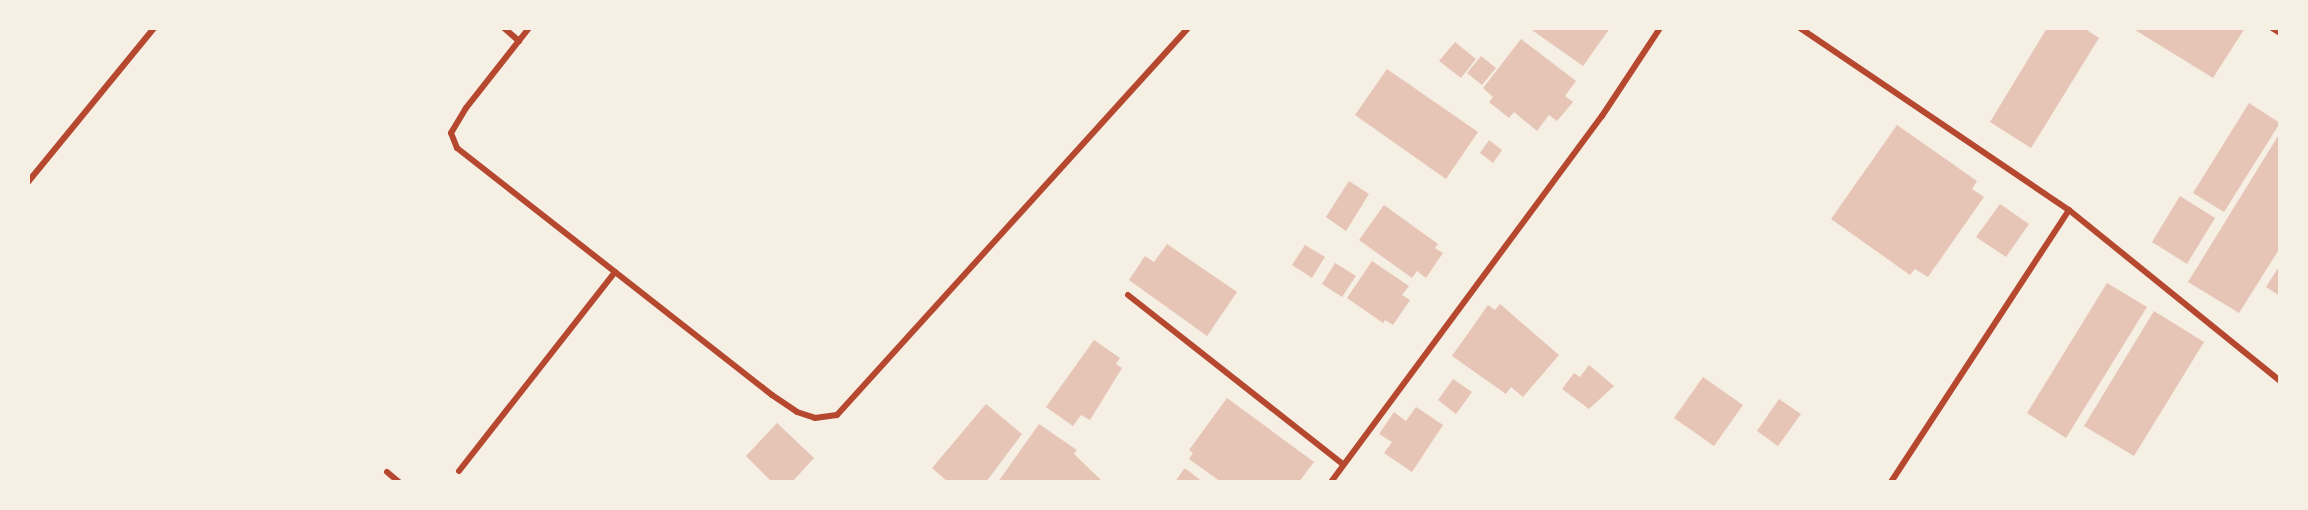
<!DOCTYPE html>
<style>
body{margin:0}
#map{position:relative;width:2308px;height:510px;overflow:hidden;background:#f6efe4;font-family:"Titillium Web",sans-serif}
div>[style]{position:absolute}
.building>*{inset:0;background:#e6c5b7}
.minor>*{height:6px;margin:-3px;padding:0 3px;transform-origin:3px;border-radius:3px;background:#b5482f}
span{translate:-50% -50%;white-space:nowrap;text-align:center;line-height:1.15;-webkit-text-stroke:4.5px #f6efe4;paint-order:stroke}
.frame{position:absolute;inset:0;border:30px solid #f6efe4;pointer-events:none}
</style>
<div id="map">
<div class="building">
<i style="clip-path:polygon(1529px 28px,1610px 28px,1583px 66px)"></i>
<i style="clip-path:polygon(2047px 28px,2084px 28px,2099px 38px,2031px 148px,1990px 122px)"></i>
<i style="clip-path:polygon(2132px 28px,2245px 28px,2213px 78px)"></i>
<i style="clip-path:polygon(1521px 39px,1576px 81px,1565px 96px,1573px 102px,1557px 121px,1549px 115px,1537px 131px,1514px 112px,1509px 118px,1489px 102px,1493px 97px,1483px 88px)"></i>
<i style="clip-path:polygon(1455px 42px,1476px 59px,1461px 78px,1439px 61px)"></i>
<i style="clip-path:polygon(1481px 56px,1496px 68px,1482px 85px,1467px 73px)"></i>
<i style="clip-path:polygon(1387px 69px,1478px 132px,1446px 179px,1355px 115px)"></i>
<i style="clip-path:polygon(2249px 103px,2280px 123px,2224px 212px,2193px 193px)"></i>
<i style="clip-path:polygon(1897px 125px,1977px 181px,1972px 189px,1984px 197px,1928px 277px,1915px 269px,1910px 275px,1831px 219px)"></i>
<i style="clip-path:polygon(2278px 136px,2280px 248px,2239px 313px,2188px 282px)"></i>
<i style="clip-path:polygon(1489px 140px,1502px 150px,1493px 163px,1480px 153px)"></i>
<i style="clip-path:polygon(1349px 181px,1369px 194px,1346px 231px,1326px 217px)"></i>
<i style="clip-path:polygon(2180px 196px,2215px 218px,2187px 264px,2152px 242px)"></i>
<i style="clip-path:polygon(2000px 204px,2029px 224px,2006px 257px,1976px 237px)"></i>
<i style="clip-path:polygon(1384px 205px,1438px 244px,1435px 248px,1443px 253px,1426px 278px,1417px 271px,1412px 278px,1359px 240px)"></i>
<i style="clip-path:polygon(1167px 244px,1237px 292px,1207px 336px,1129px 280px,1145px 256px,1154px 262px)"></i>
<i style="clip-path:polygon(1305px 245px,1325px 257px,1312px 278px,1292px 265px)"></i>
<i style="clip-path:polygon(1372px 261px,1409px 286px,1402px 295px,1410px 300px,1393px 325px,1385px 320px,1383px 323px,1347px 298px)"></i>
<i style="clip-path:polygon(1335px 263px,1356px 276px,1342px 297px,1322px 284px)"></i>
<i style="clip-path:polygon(2280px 265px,2280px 296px,2266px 287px)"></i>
<i style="clip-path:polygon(2107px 283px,2147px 307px,2066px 438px,2027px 413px)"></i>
<i style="clip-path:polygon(1500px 304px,1559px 355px,1523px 397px,1511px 387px,1506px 394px,1452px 356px,1488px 305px,1495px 310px)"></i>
<i style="clip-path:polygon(2154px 311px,2204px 342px,2134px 456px,2084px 426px)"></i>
<i style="clip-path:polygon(1094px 340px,1120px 358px,1116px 364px,1122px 368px,1090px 420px,1081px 415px,1073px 426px,1046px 407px)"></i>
<i style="clip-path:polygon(1589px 365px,1614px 386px,1589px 409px,1562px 389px,1574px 373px,1580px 377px)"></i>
<i style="clip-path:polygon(1703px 377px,1743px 405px,1714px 446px,1674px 418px)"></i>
<i style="clip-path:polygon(1453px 379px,1472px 392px,1456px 414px,1438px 400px)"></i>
<i style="clip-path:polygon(1227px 398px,1314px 462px,1299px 482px,1221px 482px,1189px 459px,1193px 453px,1189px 450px)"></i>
<i style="clip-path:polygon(1779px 399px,1801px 414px,1778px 446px,1757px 431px)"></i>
<i style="clip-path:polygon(986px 404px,1022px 434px,986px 482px,948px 482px,932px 468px)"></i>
<i style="clip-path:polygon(1416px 407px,1443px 425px,1412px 472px,1384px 453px,1392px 442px,1379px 434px,1394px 412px,1406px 421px)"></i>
<i style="clip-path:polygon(777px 423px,814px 458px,792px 482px,772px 482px,746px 456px)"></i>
<i style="clip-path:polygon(1039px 424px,1077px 450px,1074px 454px,1103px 482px,998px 482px)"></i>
<i style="clip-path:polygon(1184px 469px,1186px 469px,1203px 482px,1175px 482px)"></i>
</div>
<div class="minor">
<i style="left:504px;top:28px;width:20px;rotate:41deg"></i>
<i style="left:529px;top:28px;width:102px;rotate:128.2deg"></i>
<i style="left:466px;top:108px;width:29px;rotate:121deg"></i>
<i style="left:451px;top:133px;width:16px;rotate:68deg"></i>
<i style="left:457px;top:148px;width:400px;rotate:38.1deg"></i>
<i style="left:772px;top:395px;width:30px;rotate:34deg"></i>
<i style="left:797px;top:412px;width:19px;rotate:18deg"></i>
<i style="left:815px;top:418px;width:22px;rotate:-8deg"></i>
<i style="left:837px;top:415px;width:522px;rotate:-47.79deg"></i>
<i style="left:1800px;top:28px;width:325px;rotate:34.1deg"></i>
<i style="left:2069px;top:210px;width:272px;rotate:39deg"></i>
<i style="left:2272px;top:28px;width:9px;rotate:32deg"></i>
<i style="left:28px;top:182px;width:199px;rotate:-50.7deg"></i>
<i style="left:1128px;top:295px;width:273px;rotate:38.2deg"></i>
<i style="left:459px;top:471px;width:253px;rotate:-51.9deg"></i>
<i style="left:387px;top:472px;width:16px;rotate:40deg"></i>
<i style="left:1331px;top:482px;width:455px;rotate:-53.5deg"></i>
<i style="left:1602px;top:116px;width:105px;rotate:-56.6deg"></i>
<i style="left:1891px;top:482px;width:325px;rotate:-56.8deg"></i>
</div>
<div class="frame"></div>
</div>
